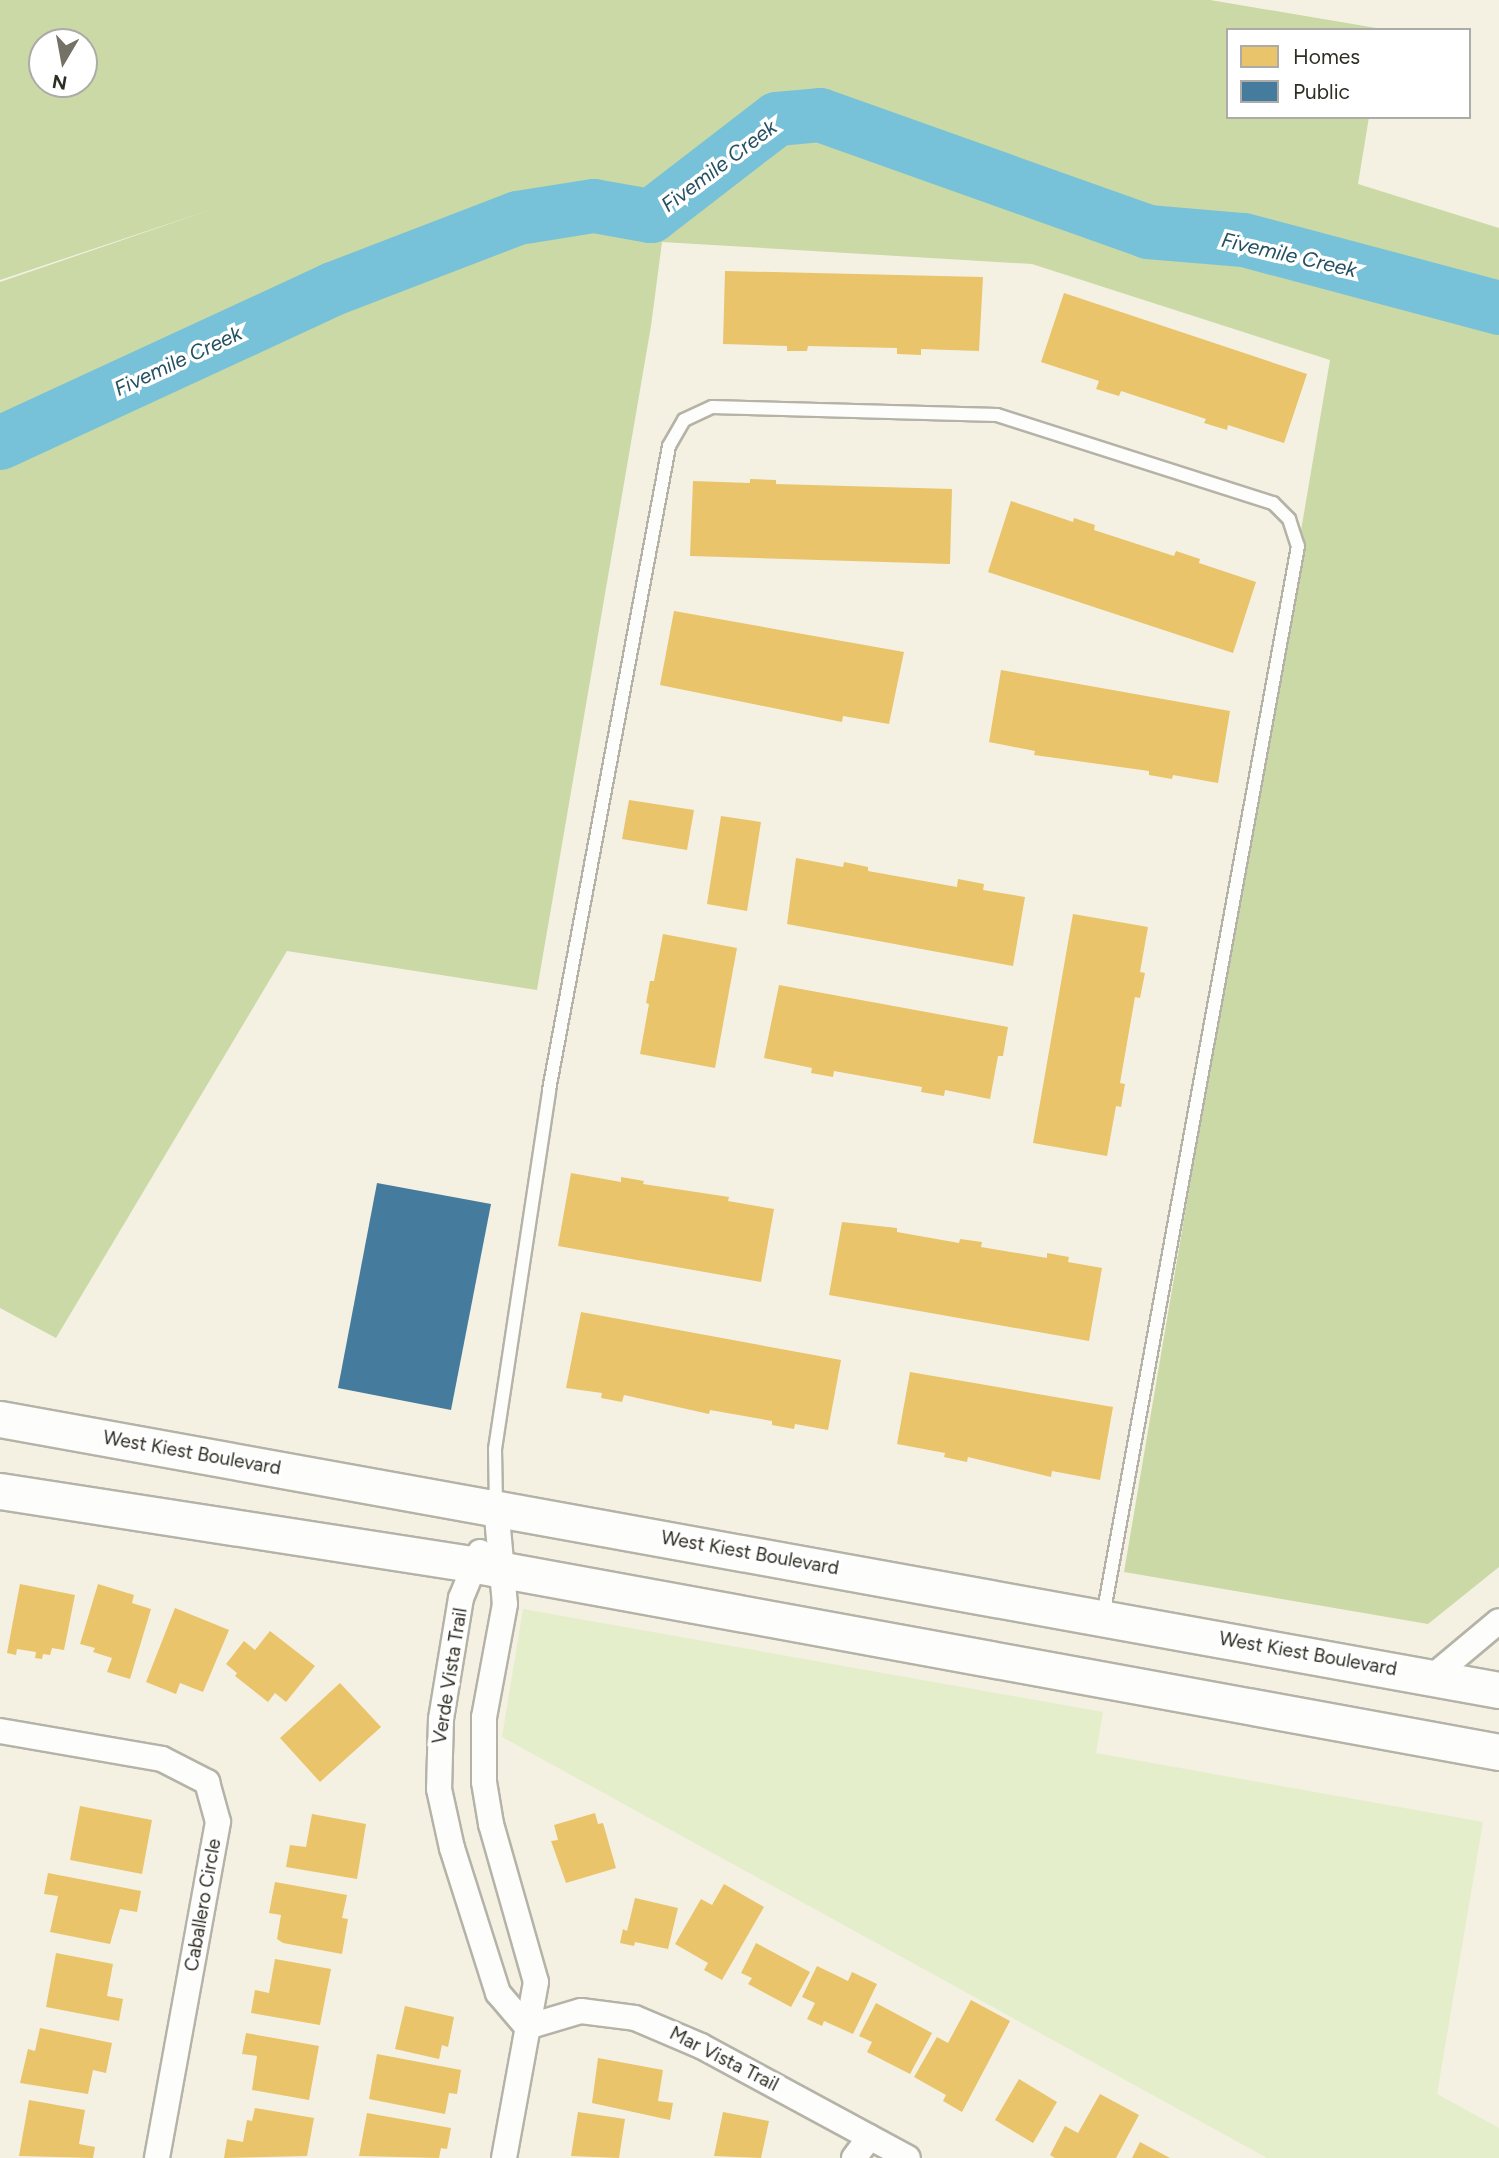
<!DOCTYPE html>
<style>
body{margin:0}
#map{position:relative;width:1499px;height:2158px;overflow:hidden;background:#f4f1e2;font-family:Figtree,sans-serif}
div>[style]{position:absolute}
.green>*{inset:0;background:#e4eecb}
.forest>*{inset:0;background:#cad9a6}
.homes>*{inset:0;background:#e9c46a}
.public>*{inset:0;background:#457b9d}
.river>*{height:54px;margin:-27px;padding:0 27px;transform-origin:27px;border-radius:27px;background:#77c2d8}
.roads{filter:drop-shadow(2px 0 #b5b3a7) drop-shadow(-2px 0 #b5b3a7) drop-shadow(0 2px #b5b3a7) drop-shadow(0 -2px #b5b3a7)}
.lane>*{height:12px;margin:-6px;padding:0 6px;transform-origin:6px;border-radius:6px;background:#fdfdfb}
.street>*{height:24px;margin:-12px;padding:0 12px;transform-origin:12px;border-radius:12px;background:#fdfdfb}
.secondary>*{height:35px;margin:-17.5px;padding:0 17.5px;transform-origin:17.5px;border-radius:17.5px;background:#fdfdfb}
span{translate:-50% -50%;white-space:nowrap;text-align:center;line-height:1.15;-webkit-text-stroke:7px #fff;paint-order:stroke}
.street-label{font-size:19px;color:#2f2e24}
.water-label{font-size:21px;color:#245162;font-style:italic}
.legend{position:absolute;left:1226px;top:28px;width:245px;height:91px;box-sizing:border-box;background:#fff;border:2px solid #acaba7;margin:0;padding:9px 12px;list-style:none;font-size:21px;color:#2f2e24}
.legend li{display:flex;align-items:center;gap:14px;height:35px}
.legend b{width:35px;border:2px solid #acaba7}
.north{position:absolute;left:28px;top:28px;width:70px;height:70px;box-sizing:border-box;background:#fff;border:2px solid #acaba7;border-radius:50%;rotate:190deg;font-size:19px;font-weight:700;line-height:28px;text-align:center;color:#2f2e24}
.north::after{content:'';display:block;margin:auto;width:24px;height:32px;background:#747266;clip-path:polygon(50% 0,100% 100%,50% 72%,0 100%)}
</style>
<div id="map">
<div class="green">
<i style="clip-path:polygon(523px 1609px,1103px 1712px,1096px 1753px,1483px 1822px,1437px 2094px,1499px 2128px,1499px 2158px,1267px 2158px,502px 1737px)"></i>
</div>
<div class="forest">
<i style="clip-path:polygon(evenodd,0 0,1210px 0,1382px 29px,1228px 30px,1228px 117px,1369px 117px,1358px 184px,1499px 228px,1499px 1567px,1428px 1624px,1124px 1572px,1330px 360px,1032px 264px,662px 242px,651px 326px,537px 990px,287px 951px,56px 1338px,0 1308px,0 282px,213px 209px,0 280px,0 0,42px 42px,84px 42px,84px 84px,42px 84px,42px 42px)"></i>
</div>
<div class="homes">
<i style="clip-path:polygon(725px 271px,983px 277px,979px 351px,921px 349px,921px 355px,897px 354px,897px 348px,808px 346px,807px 351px,787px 351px,787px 346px,723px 344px)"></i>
<i style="clip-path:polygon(1064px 293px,1307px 374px,1284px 443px,1228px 425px,1227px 430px,1204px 423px,1206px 419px,1121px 391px,1119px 396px,1096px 389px,1099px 381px,1041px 362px)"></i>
<i style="clip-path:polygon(750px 479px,776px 480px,776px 484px,952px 489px,950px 564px,690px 556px,693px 481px,750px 483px)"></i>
<i style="clip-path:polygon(1011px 501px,1073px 522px,1074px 518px,1095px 525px,1094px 530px,1174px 556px,1176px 551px,1200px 559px,1199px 563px,1256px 582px,1233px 653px,988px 572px)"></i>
<i style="clip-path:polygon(674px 611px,904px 652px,889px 724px,843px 716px,842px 722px,660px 685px)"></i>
<i style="clip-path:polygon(1001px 670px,1230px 711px,1218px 783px,1173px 775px,1172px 779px,1149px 775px,1149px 771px,1034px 755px,1035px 751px,989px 742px)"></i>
<i style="clip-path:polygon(629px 800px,694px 810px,687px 850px,622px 839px)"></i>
<i style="clip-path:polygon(721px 816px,761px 822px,747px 911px,707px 904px)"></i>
<i style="clip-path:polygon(796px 858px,843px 867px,844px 862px,868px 867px,868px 871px,957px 887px,958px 879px,984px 884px,983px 890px,1025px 897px,1013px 966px,787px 924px)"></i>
<i style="clip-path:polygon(1073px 914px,1148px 927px,1140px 972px,1145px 973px,1140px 998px,1135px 997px,1120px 1083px,1125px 1084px,1121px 1107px,1116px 1106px,1107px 1156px,1033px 1143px)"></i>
<i style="clip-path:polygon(663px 934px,737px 948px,715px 1068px,640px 1054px,649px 1004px,646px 1003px,650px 981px,654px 981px)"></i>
<i style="clip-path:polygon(779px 985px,1008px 1027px,1003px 1056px,998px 1056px,990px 1099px,945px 1090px,944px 1096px,921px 1092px,922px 1087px,834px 1071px,833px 1077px,811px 1073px,812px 1068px,764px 1058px)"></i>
<i style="clip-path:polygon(571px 1173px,621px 1182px,621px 1177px,644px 1181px,643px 1184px,729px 1197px,728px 1201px,774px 1209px,761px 1282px,558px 1246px)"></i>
<i style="clip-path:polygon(842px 1222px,897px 1228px,897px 1232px,959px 1243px,960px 1239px,982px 1242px,981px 1247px,1047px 1258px,1047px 1253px,1069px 1257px,1068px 1262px,1102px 1268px,1089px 1341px,829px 1295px)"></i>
<i style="clip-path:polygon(581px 1312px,841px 1360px,828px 1430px,795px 1424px,794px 1429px,772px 1425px,772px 1421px,710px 1410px,709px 1414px,624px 1395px,622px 1402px,601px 1398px,602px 1393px,566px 1388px)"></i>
<i style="clip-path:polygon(910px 1372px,1113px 1407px,1100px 1480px,1052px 1471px,1051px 1477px,968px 1457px,967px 1462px,944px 1457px,945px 1453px,897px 1444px)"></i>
<i style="clip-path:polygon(20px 1584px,75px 1595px,64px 1650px,52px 1648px,50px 1655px,43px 1654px,42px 1659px,35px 1658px,36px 1652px,17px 1649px,16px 1655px,7px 1653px)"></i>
<i style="clip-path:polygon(98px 1584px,134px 1595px,132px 1603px,151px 1609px,130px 1679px,107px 1672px,112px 1658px,93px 1652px,95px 1648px,80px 1644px)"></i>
<i style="clip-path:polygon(175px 1608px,229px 1630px,203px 1692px,180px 1683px,176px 1694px,146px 1682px)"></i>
<i style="clip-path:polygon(270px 1631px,315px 1666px,286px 1702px,275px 1693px,268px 1702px,235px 1676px,237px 1673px,226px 1664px,244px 1641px,255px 1650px)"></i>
<i style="clip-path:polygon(340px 1683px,381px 1727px,320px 1782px,280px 1738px)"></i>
<i style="clip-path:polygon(80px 1806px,152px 1820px,142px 1874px,70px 1860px)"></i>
<i style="clip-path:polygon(595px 1813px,598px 1824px,603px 1823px,616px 1868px,566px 1883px,551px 1841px,558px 1840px,554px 1825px)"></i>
<i style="clip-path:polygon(312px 1814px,366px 1824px,357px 1879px,286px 1867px,290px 1845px,306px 1847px)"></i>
<i style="clip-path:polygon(48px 1873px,141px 1891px,137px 1912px,120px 1909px,110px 1944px,50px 1932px,58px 1896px,44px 1894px)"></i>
<i style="clip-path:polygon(275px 1882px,347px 1895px,342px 1918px,348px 1919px,342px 1954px,283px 1943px,277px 1939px,281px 1915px,269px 1913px)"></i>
<i style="clip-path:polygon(724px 1884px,764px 1907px,722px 1980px,704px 1970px,708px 1963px,675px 1944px,701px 1899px,712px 1905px)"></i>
<i style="clip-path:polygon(635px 1898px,678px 1908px,668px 1949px,635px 1942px,634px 1946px,620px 1943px,623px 1929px,627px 1931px)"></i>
<i style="clip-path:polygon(756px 1943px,810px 1972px,791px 2007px,748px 1984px,752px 1978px,741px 1973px)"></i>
<i style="clip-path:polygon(56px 1953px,113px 1964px,107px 1996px,123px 1999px,119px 2021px,46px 2007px)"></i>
<i style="clip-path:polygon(275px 1959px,331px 1969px,320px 2025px,251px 2013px,255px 1990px,269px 1993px)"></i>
<i style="clip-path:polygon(817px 1966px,848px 1981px,852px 1972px,877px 1984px,853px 2034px,824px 2021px,822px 2026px,807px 2019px,815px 2003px,802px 1997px)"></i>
<i style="clip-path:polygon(971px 2000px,1010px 2021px,962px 2112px,943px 2101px,946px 2095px,914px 2077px,937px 2037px,948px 2043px)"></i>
<i style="clip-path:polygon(876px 2003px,932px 2033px,910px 2074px,867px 2052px,872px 2042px,859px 2036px)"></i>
<i style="clip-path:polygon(405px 2006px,454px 2017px,448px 2047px,442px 2045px,439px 2059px,395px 2049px)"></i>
<i style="clip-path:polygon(40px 2028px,112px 2043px,106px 2073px,93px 2070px,88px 2094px,20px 2083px,28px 2049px,35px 2051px)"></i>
<i style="clip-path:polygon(246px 2033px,319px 2046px,309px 2100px,252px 2090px,257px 2056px,242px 2054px)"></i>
<i style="clip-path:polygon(377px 2054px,461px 2070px,457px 2094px,449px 2093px,445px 2114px,369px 2099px)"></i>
<i style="clip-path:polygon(598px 2058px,663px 2070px,658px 2101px,673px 2103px,670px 2120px,592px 2103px)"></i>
<i style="clip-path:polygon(1019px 2079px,1057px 2102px,1033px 2143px,995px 2120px)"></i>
<i style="clip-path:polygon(1100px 2094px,1139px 2115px,1116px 2158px,1055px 2158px,1050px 2155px,1065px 2126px,1078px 2133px)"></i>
<i style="clip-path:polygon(29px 2100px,85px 2110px,79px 2144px,95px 2147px,93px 2158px,19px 2156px)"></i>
<i style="clip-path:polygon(255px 2108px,314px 2118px,307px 2156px,224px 2158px,227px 2139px,243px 2142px,247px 2120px,252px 2121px)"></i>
<i style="clip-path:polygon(578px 2112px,625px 2119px,619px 2158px,571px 2156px)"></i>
<i style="clip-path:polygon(723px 2112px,769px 2121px,761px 2158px,714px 2156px)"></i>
<i style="clip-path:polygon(367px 2113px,451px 2128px,447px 2149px,441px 2148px,439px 2158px,359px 2156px)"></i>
<i style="clip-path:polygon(1140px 2142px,1170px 2158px,1132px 2158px)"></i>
</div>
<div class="public">
<i style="clip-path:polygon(377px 1183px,491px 1204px,451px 1410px,338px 1388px)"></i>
</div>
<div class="river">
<i style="left:0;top:443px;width:367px;rotate:-24.8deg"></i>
<i style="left:333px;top:289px;width:198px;rotate:-21deg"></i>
<i style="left:518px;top:218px;width:77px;rotate:-9deg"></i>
<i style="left:594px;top:206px;width:58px;rotate:10deg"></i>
<i style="left:651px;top:216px;width:159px;rotate:-37.6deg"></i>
<i style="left:777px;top:119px;width:43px;rotate:-5.3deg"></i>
<i style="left:820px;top:115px;width:348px;rotate:19.6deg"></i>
<i style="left:1148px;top:232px;width:96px;rotate:4.8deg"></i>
<i style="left:1244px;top:240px;width:264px;rotate:14.9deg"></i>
</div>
<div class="roads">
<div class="lane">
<i style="left:496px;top:1506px;width:57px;rotate:-91deg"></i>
<i style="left:495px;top:1449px;width:363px;rotate:-81.4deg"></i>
<i style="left:549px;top:1090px;width:655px;rotate:-79.44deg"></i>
<i style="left:669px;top:446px;width:30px;rotate:-60deg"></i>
<i style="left:684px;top:420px;width:31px;rotate:-25deg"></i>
<i style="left:712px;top:407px;width:285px;rotate:1.6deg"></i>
<i style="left:997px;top:415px;width:290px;rotate:17.7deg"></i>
<i style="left:1273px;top:503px;width:23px;rotate:45deg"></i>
<i style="left:1289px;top:519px;width:28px;rotate:72deg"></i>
<i style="left:1298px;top:546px;width:1088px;rotate:100.33deg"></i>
</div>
<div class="street">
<i style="left:496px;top:1506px;width:98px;rotate:84.8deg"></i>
<i style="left:505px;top:1604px;width:115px;rotate:100.5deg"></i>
<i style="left:484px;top:1717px;width:65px;rotate:90deg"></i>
<i style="left:484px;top:1782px;width:43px;rotate:80.5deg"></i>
<i style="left:491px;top:1824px;width:164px;rotate:74.1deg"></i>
<i style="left:536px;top:1982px;width:179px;rotate:100.3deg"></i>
<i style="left:480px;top:1552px;width:50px;rotate:112.4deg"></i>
<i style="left:461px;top:1598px;width:123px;rotate:99.4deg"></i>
<i style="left:441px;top:1719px;width:70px;rotate:91.6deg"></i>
<i style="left:439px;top:1789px;width:60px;rotate:77.6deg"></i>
<i style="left:452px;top:1848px;width:152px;rotate:72.4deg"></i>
<i style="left:498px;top:1993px;width:45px;rotate:49.5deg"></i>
<i style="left:1432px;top:1677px;width:87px;rotate:-39.9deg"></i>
<i style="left:0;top:1731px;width:164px;rotate:9.8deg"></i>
<i style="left:162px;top:1759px;width:51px;rotate:27.1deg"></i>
<i style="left:207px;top:1782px;width:41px;rotate:74.6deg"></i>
<i style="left:218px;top:1822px;width:341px;rotate:100.3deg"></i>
<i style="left:527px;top:2027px;width:56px;rotate:-16.5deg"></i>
<i style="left:581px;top:2011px;width:54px;rotate:7.4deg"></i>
<i style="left:635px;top:2018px;width:72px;rotate:23deg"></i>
<i style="left:701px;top:2046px;width:235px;rotate:28.4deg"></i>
<i style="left:854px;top:2158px;width:26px;rotate:-53deg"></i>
</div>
<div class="secondary">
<i style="left:0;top:1419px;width:1523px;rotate:10.25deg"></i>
<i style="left:0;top:1491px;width:482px;rotate:8.8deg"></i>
<i style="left:476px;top:1565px;width:1040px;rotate:10.36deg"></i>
</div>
</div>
<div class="street-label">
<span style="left:192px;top:1453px;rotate:10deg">West Kiest Boulevard</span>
<span style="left:750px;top:1553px;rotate:10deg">West Kiest Boulevard</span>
<span style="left:1308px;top:1654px;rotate:10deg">West Kiest Boulevard</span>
<span style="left:450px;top:1676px;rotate:-81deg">Verde Vista Trail</span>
<span style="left:203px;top:1905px;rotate:-80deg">Caballero Circle</span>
<span style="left:724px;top:2059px;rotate:27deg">Mar Vista Trail</span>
</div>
<div class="water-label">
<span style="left:719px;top:166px;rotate:-37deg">Fivemile Creek</span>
<span style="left:1289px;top:255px;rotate:13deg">Fivemile Creek</span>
<span style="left:178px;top:361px;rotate:-25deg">Fivemile Creek</span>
</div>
<ul class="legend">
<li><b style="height:19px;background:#e9c46a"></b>Homes</li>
<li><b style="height:19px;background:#457b9d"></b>Public</li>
</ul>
<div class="north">N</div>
</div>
